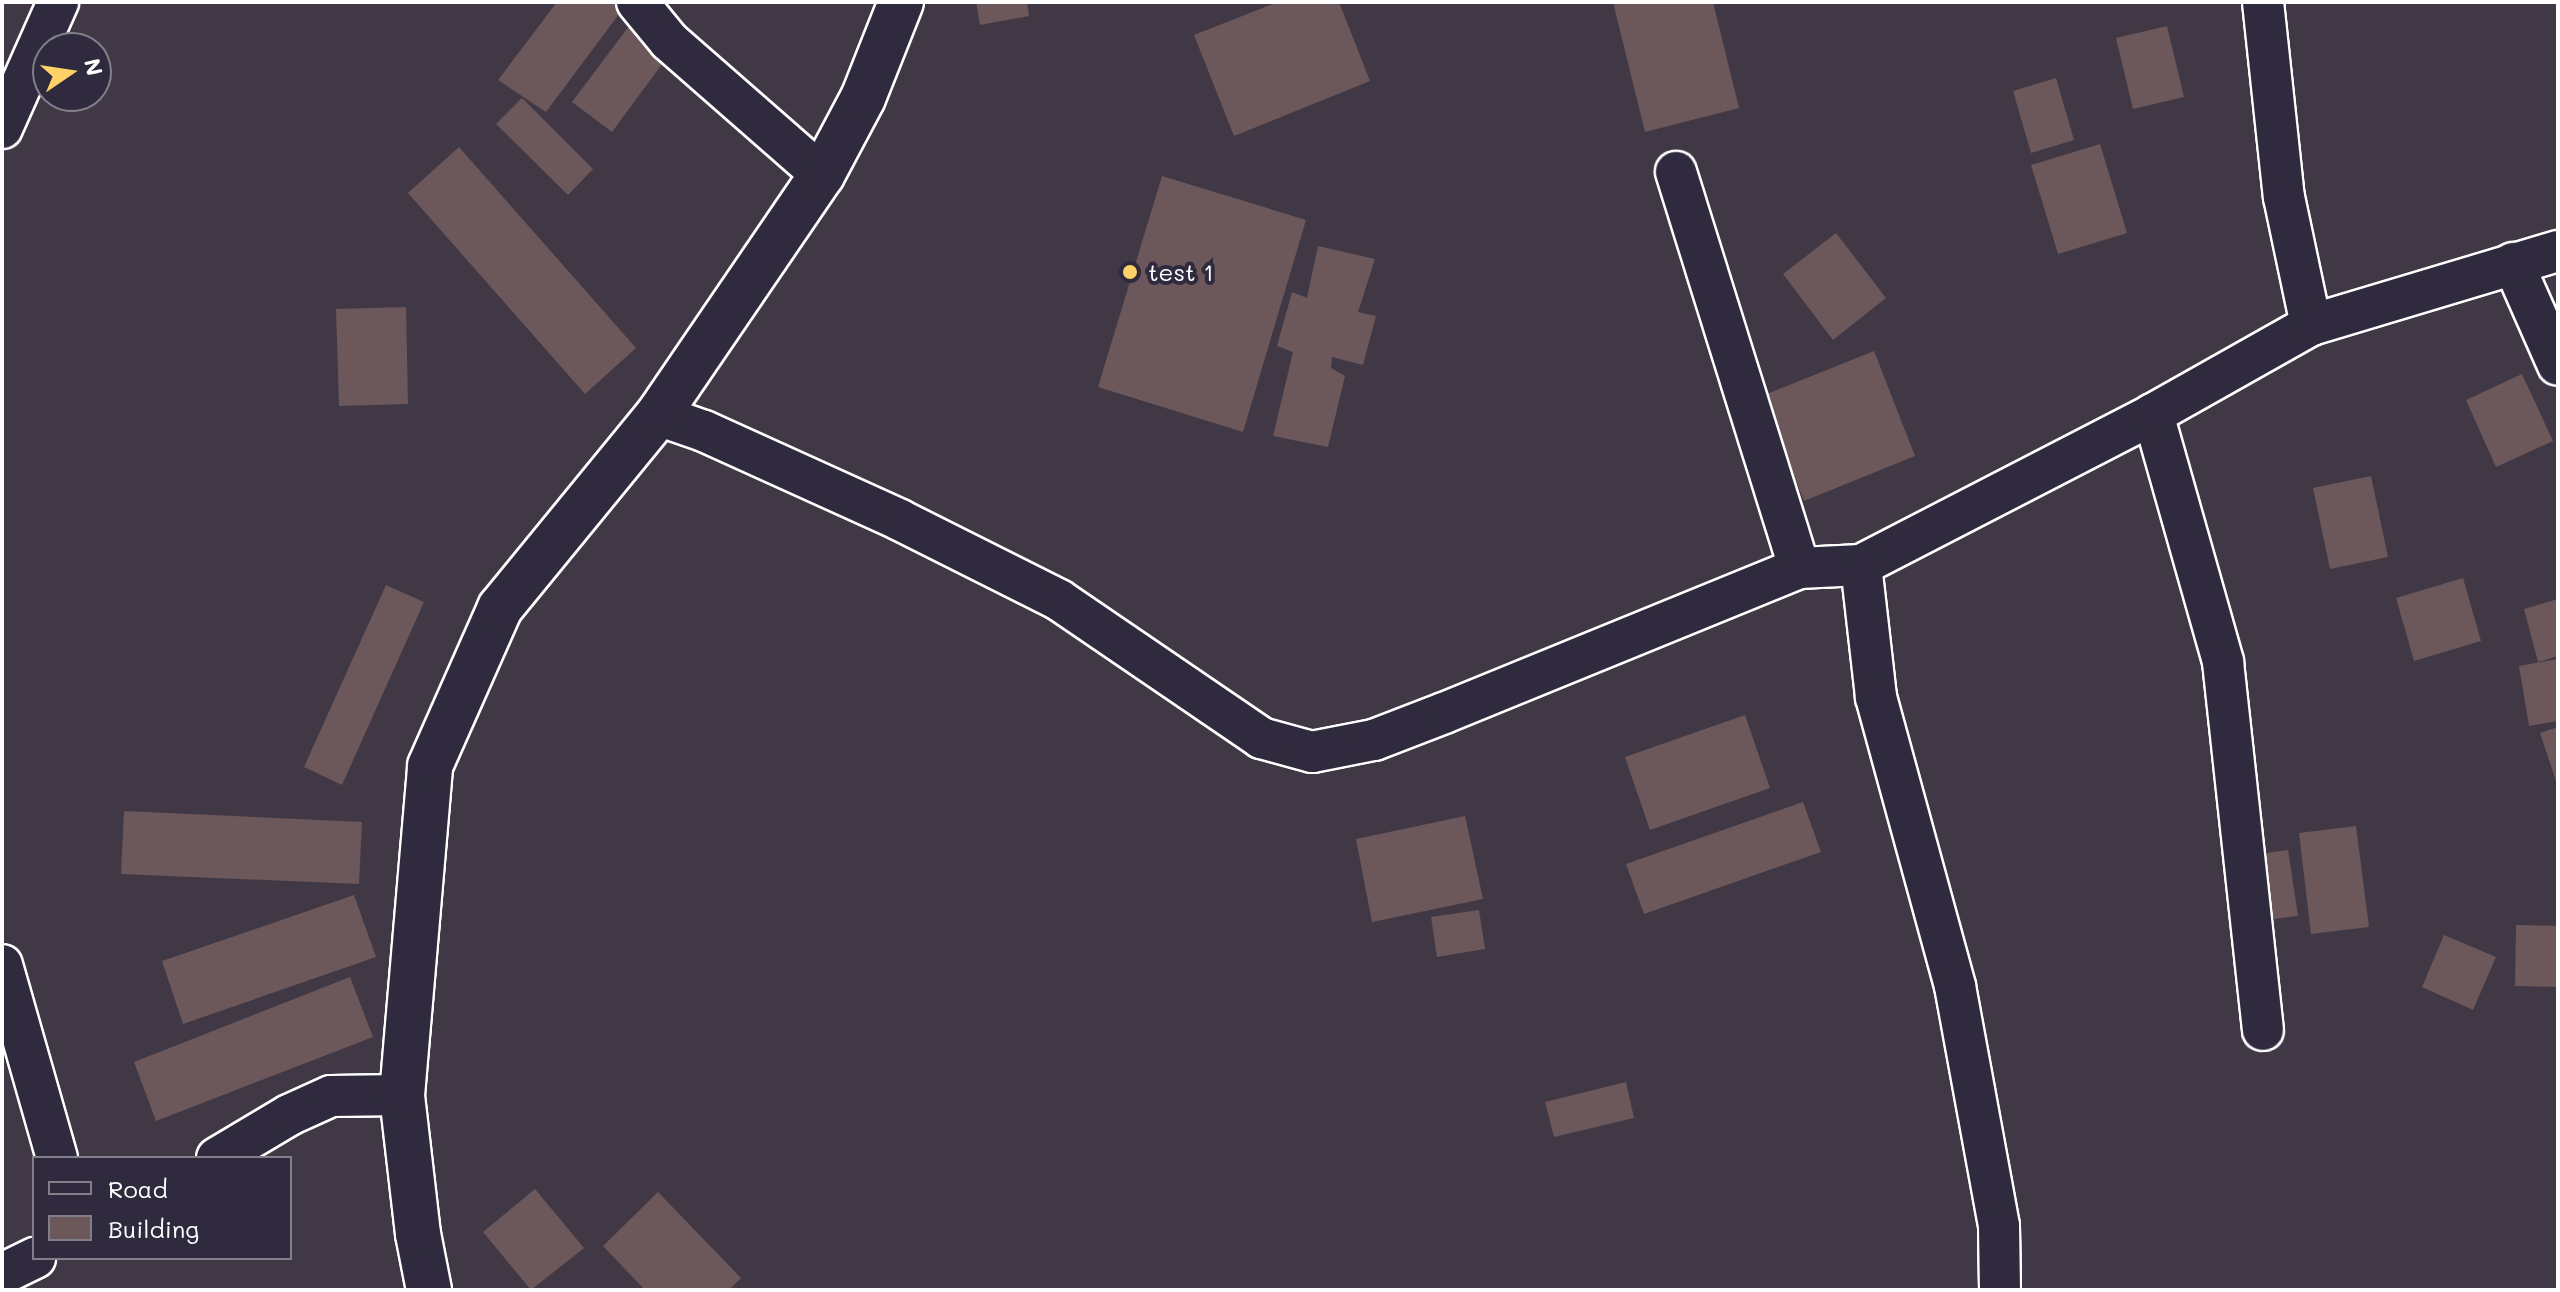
<!DOCTYPE html>
<style>
body{margin:0}
#map{position:relative;width:2560px;height:1292px;overflow:hidden;background:#413846;font-family:Mali,sans-serif}
div>[style]{position:absolute}
.building>*{inset:0;background:#6c575a}
.roads{filter:drop-shadow(2px 0 #fff) drop-shadow(-2px 0 #fff) drop-shadow(0 2px #fff) drop-shadow(0 -2px #fff)}
.street>*{height:40px;margin:-20px;padding:0 20px;transform-origin:20px;border-radius:20px;background:#2f2a3d}
.secondary>*{height:44px;margin:-22px;padding:0 22px;transform-origin:22px;border-radius:22px;background:#2f2a3d}
.dots>*{width:22px;height:22px;translate:-50% -50%;box-sizing:border-box;border:4px solid #2f2a3d;border-radius:50%}
span{translate:-50% -50%;white-space:nowrap;text-align:center;line-height:1.15;-webkit-text-stroke:8px #2f2a3d;paint-order:stroke}
.poi-label{font-size:24px;color:#fff}
.left{translate:0 -50%;text-align:left}
.frame{position:absolute;inset:0;border:4px solid #fff;pointer-events:none}
.legend{position:absolute;left:32px;top:1156px;width:260px;height:104px;box-sizing:border-box;background:#2f2a3d;border:2px solid #827f8b;margin:0;padding:10px 14px;list-style:none;font-size:24px;color:#fff}
.legend li{display:flex;align-items:center;gap:16px;height:40px}
.legend b{width:40px;border:2px solid #827f8b}
.north{position:absolute;left:32px;top:32px;width:80px;height:80px;box-sizing:border-box;background:#2f2a3d;border:2px solid #827f8b;border-radius:50%;rotate:77deg;font-size:22px;font-weight:700;line-height:32px;text-align:center;color:#fff}
.north::after{content:'';display:block;margin:auto;width:28px;height:36px;background:#ffd166;clip-path:polygon(50% 0,100% 100%,50% 72%,0 100%)}
</style>
<div id="map">
<div class="building">
<i style="clip-path:polygon(557px 2px,628px 2px,546px 112px,498px 80px)"></i>
<i style="clip-path:polygon(976px 2px,1027px 2px,1029px 16px,980px 25px)"></i>
<i style="clip-path:polygon(1278px 2px,1339px 2px,1370px 81px,1234px 136px,1194px 35px)"></i>
<i style="clip-path:polygon(1613px 2px,1713px 2px,1739px 108px,1645px 132px)"></i>
<i style="clip-path:polygon(632px 22px,671px 52px,612px 132px,572px 102px)"></i>
<i style="clip-path:polygon(2167px 26px,2184px 97px,2133px 109px,2116px 38px)"></i>
<i style="clip-path:polygon(2056px 78px,2074px 140px,2031px 153px,2013px 91px)"></i>
<i style="clip-path:polygon(522px 98px,593px 169px,568px 195px,496px 124px)"></i>
<i style="clip-path:polygon(2100px 144px,2127px 233px,2058px 254px,2031px 165px)"></i>
<i style="clip-path:polygon(459px 147px,636px 348px,585px 394px,408px 193px)"></i>
<i style="clip-path:polygon(1162px 176px,1306px 220px,1243px 432px,1098px 387px)"></i>
<i style="clip-path:polygon(1836px 233px,1886px 298px,1833px 340px,1783px 274px)"></i>
<i style="clip-path:polygon(1318px 246px,1375px 259px,1358px 312px,1376px 316px,1363px 365px,1332px 357px,1331px 368px,1345px 376px,1328px 447px,1273px 436px,1293px 352px,1277px 346px,1292px 292px,1307px 298px)"></i>
<i style="clip-path:polygon(406px 307px,408px 404px,339px 406px,336px 309px)"></i>
<i style="clip-path:polygon(1874px 351px,1915px 456px,1804px 501px,1762px 396px)"></i>
<i style="clip-path:polygon(2522px 374px,2553px 441px,2496px 467px,2466px 400px)"></i>
<i style="clip-path:polygon(2371px 476px,2388px 557px,2330px 569px,2313px 488px)"></i>
<i style="clip-path:polygon(2463px 578px,2481px 641px,2414px 661px,2396px 598px)"></i>
<i style="clip-path:polygon(386px 585px,424px 602px,342px 785px,304px 767px)"></i>
<i style="clip-path:polygon(2558px 599px,2558px 656px,2538px 662px,2524px 609px)"></i>
<i style="clip-path:polygon(2558px 659px,2558px 721px,2529px 726px,2519px 666px)"></i>
<i style="clip-path:polygon(1745px 715px,1770px 788px,1650px 830px,1625px 757px)"></i>
<i style="clip-path:polygon(2558px 727px,2558px 784px,2557px 784px,2540px 733px)"></i>
<i style="clip-path:polygon(1803px 802px,1821px 852px,1644px 914px,1626px 864px)"></i>
<i style="clip-path:polygon(124px 811px,362px 822px,359px 884px,121px 874px)"></i>
<i style="clip-path:polygon(1465px 816px,1483px 899px,1372px 922px,1356px 839px)"></i>
<i style="clip-path:polygon(2356px 826px,2369px 927px,2311px 934px,2299px 833px)"></i>
<i style="clip-path:polygon(2288px 850px,2298px 916px,2251px 922px,2242px 856px)"></i>
<i style="clip-path:polygon(354px 895px,376px 957px,183px 1024px,162px 961px)"></i>
<i style="clip-path:polygon(1479px 910px,1485px 949px,1437px 957px,1431px 917px)"></i>
<i style="clip-path:polygon(2516px 925px,2558px 926px,2558px 987px,2515px 986px)"></i>
<i style="clip-path:polygon(2444px 935px,2496px 957px,2473px 1010px,2422px 987px)"></i>
<i style="clip-path:polygon(350px 977px,373px 1037px,156px 1121px,134px 1062px)"></i>
<i style="clip-path:polygon(1626px 1082px,1634px 1118px,1554px 1137px,1545px 1102px)"></i>
<i style="clip-path:polygon(535px 1189px,584px 1248px,531px 1290px,483px 1232px)"></i>
<i style="clip-path:polygon(658px 1192px,741px 1278px,729px 1290px,645px 1290px,603px 1246px)"></i>
</div>
<div class="roads">
<div class="street">
<i style="left:637px;top:2px;width:50px;rotate:50.6deg"></i>
<i style="left:669px;top:41px;width:203px;rotate:41.2deg"></i>
<i style="left:2263px;top:2px;width:196px;rotate:83.9deg"></i>
<i style="left:2284px;top:197px;width:131px;rotate:78.1deg"></i>
<i style="left:2px;top:128px;width:138px;rotate:-66deg"></i>
<i style="left:1676px;top:172px;width:415px;rotate:72.7deg"></i>
<i style="left:2513px;top:263px;width:111px;rotate:66.2deg"></i>
<i style="left:2153px;top:414px;width:258px;rotate:74.2deg"></i>
<i style="left:2223px;top:662px;width:370px;rotate:83.8deg"></i>
<i style="left:658px;top:415px;width:49px;rotate:19.2deg"></i>
<i style="left:704px;top:431px;width:215px;rotate:24.4deg"></i>
<i style="left:900px;top:520px;width:178px;rotate:26.7deg"></i>
<i style="left:1059px;top:600px;width:245px;rotate:34.3deg"></i>
<i style="left:1261px;top:738px;width:53px;rotate:15.4deg"></i>
<i style="left:1312px;top:752px;width:63px;rotate:-11deg"></i>
<i style="left:1374px;top:740px;width:75px;rotate:-21.1deg"></i>
<i style="left:1444px;top:713px;width:383px;rotate:-22.2deg"></i>
<i style="left:1799px;top:568px;width:62px;rotate:-2.8deg"></i>
<i style="left:1861px;top:565px;width:329px;rotate:-27.3deg"></i>
<i style="left:2153px;top:414px;width:181px;rotate:-29.4deg"></i>
<i style="left:2311px;top:325px;width:258px;rotate:-16.7deg"></i>
<i style="left:1861px;top:565px;width:133px;rotate:83.5deg"></i>
<i style="left:1876px;top:697px;width:300px;rotate:74.7deg"></i>
<i style="left:1955px;top:986px;width:244px;rotate:79.6deg"></i>
<i style="left:1999px;top:1226px;width:64px;rotate:89.1deg"></i>
<i style="left:2px;top:965px;width:201px;rotate:74.1deg"></i>
<i style="left:217px;top:1158px;width:84px;rotate:-30.8deg"></i>
<i style="left:289px;top:1115px;width:46px;rotate:-24.3deg"></i>
<i style="left:331px;top:1096px;width:71px;rotate:-0.8deg"></i>
<i style="left:2px;top:1274px;width:37px;rotate:-26deg"></i>
</div>
<div class="secondary">
<i style="left:429px;top:1290px;width:57px;rotate:-101.1deg"></i>
<i style="left:418px;top:1234px;width:140px;rotate:-96.6deg"></i>
<i style="left:402px;top:1095px;width:330px;rotate:-85.1deg"></i>
<i style="left:430px;top:766px;width:173px;rotate:-66.1deg"></i>
<i style="left:500px;top:608px;width:249px;rotate:-50.7deg"></i>
<i style="left:658px;top:415px;width:291px;rotate:-55.7deg"></i>
<i style="left:822px;top:175px;width:87px;rotate:-62deg"></i>
<i style="left:863px;top:98px;width:103px;rotate:-68.4deg"></i>
</div>
</div>
<div class="dots">
<i style="left:1130px;top:272px;background:#ffd166"></i>
</div>
<div class="poi-label">
<span class="left" style="left:1148px;top:272px">test 1</span>
</div>
<div class="frame"></div>
<ul class="legend">
<li><b style="height:10px;background:#2f2a3d"></b>Road</li>
<li><b style="height:22px;background:#6c575a"></b>Building</li>
</ul>
<div class="north">N</div>
</div>
